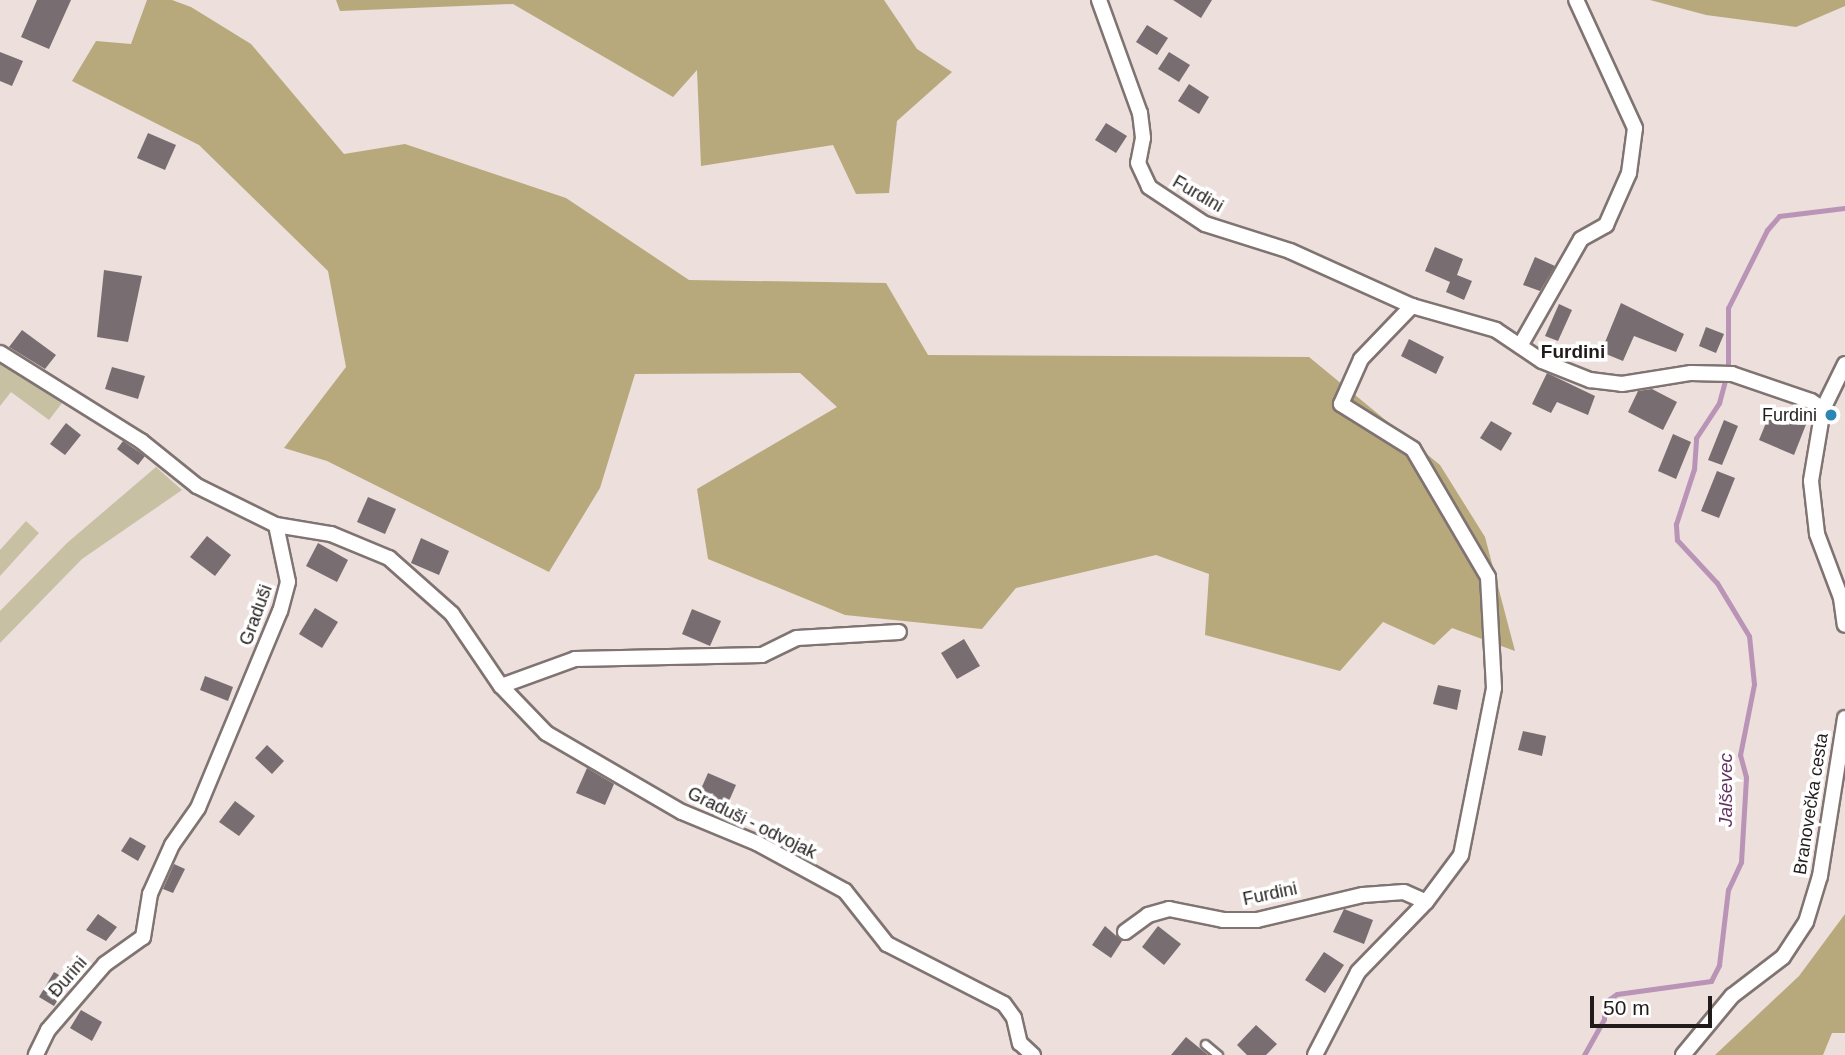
<!DOCTYPE html>
<meta charset="utf-8">
<style>
body{margin:0}
#map{position:relative;width:1845px;height:1055px;overflow:hidden;background:#ecdfdc;font-family:Helvetica,sans-serif}
div>[style]{position:absolute}
.green>*{inset:0;background:#c8c0a3}
.forest>*{inset:0;background:#b7a97c}
.stream>*{height:5px;margin:-2.5px;padding:0 2.5px;transform-origin:2.5px;border-radius:2.5px;background:#b994b6}
.building>*{inset:0;background:#786d70}
.roads{filter:drop-shadow(2px 0 #807472) drop-shadow(-2px 0 #807472) drop-shadow(0 2px #807472) drop-shadow(0 -2px #807472)}
.service>*{height:7px;margin:-3.5px;padding:0 3.5px;transform-origin:3.5px;border-radius:3.5px;background:#fff}
.minor>*{height:14px;margin:-7px;padding:0 7px;transform-origin:7px;border-radius:7px;background:#fff}
.dots>*{width:19px;height:19px;translate:-50% -50%;box-sizing:border-box;border:4px solid #fff;border-radius:50%}
span{translate:-50% -50%;white-space:nowrap;text-align:center;line-height:1.15;-webkit-text-stroke:7px #fff;paint-order:stroke}
.street-label{font-size:18px;color:#211c1b}
.poi-label{font-size:18px;color:#211c1b}
.right{translate:-100% -50%;text-align:right}
.neighbourhood-label{font-size:19px;color:#211c1b;font-weight:700}
.water-label{font-size:19px;color:#633461;font-style:italic}
.scale{position:absolute;left:1590px;top:996px;width:122px;height:32px;box-sizing:border-box;border:4px solid #211c1b;border-top:0;padding-left:9px;font-size:21px;line-height:24px;white-space:nowrap;color:#211c1b;-webkit-text-stroke:5px #fff;paint-order:stroke}
</style>
<div id="map">
<div class="green">
<i style="clip-path:polygon(0 359px,62px 403px,49px 420px,11px 392px,0 406px)"></i>
<i style="clip-path:polygon(156px 467px,182px 490px,82px 559px,0 643px,0 611px,67px 543px)"></i>
<i style="clip-path:polygon(26px 521px,39px 533px,0 576px,0 550px)"></i>
</div>
<div class="forest">
<i style="clip-path:polygon(147px 0,172px 0,191px 7px,251px 44px,344px 154px,405px 144px,566px 198px,689px 280px,886px 283px,928px 355px,1309px 357px,1440px 465px,1485px 537px,1515px 651px,1452px 628px,1434px 645px,1383px 622px,1340px 671px,1205px 635px,1209px 574px,1156px 555px,1016px 588px,982px 629px,845px 615px,708px 559px,697px 489px,837px 407px,800px 373px,635px 374px,600px 488px,549px 572px,327px 461px,284px 448px,346px 367px,328px 271px,199px 145px,72px 81px,96px 41px,131px 44px)"></i>
<i style="clip-path:polygon(336px 0,884px 0,917px 49px,952px 72px,897px 121px,889px 193px,856px 194px,833px 145px,701px 166px,697px 70px,673px 97px,513px 4px,340px 11px)"></i>
<i style="clip-path:polygon(1650px 0,1845px 0,1845px 6px,1796px 27px,1706px 15px)"></i>
<i style="clip-path:polygon(1845px 914px,1845px 1033px,1832px 1033px,1823px 1055px,1715px 1055px,1799px 976px)"></i>
</div>
<div class="stream">
<i style="left:1728px;top:364px;width:56px;rotate:-90deg"></i>
<i style="left:1728px;top:308px;width:87px;rotate:-63.4deg"></i>
<i style="left:1767px;top:230px;width:18px;rotate:-49deg"></i>
<i style="left:1779px;top:216px;width:66px;rotate:-6.9deg"></i>
<i style="left:1584px;top:1055px;width:41px;rotate:-60.9deg"></i>
<i style="left:1604px;top:1019px;width:17px;rotate:-87deg"></i>
<i style="left:1605px;top:1002px;width:14px;rotate:-34deg"></i>
<i style="left:1617px;top:994px;width:95px;rotate:-7.9deg"></i>
<i style="left:1711px;top:981px;width:18px;rotate:-63deg"></i>
<i style="left:1719px;top:965px;width:76px;rotate:-83.2deg"></i>
<i style="left:1728px;top:890px;width:31px;rotate:-65deg"></i>
<i style="left:1741px;top:862px;width:85px;rotate:-86.6deg"></i>
<i style="left:1746px;top:777px;width:23px;rotate:-105deg"></i>
<i style="left:1740px;top:755px;width:72px;rotate:-78.8deg"></i>
<i style="left:1754px;top:684px;width:48px;rotate:-95.9deg"></i>
<i style="left:1749px;top:636px;width:62px;rotate:-121.1deg"></i>
<i style="left:1717px;top:583px;width:59px;rotate:-132.9deg"></i>
<i style="left:1677px;top:540px;width:16px;rotate:-94deg"></i>
<i style="left:1676px;top:524px;width:58px;rotate:-71.9deg"></i>
<i style="left:1694px;top:469px;width:31px;rotate:-86deg"></i>
<i style="left:1696px;top:438px;width:42px;rotate:-56.7deg"></i>
<i style="left:1719px;top:403px;width:24px;rotate:-75deg"></i>
</div>
<div class="building">
<i style="clip-path:polygon(37px 0,71px 0,49px 49px,21px 37px)"></i>
<i style="clip-path:polygon(1173px 0,1212px 0,1201px 18px)"></i>
<i style="clip-path:polygon(1147px 25px,1168px 38px,1157px 55px,1136px 42px)"></i>
<i style="clip-path:polygon(0 52px,23px 61px,12px 86px,0 81px)"></i>
<i style="clip-path:polygon(1169px 52px,1190px 65px,1179px 82px,1158px 69px)"></i>
<i style="clip-path:polygon(1189px 84px,1209px 97px,1199px 114px,1178px 101px)"></i>
<i style="clip-path:polygon(1106px 123px,1127px 136px,1116px 153px,1095px 140px)"></i>
<i style="clip-path:polygon(148px 133px,176px 145px,165px 170px,137px 158px)"></i>
<i style="clip-path:polygon(1435px 247px,1463px 259px,1457px 275px,1472px 281px,1464px 300px,1446px 292px,1450px 282px,1425px 271px)"></i>
<i style="clip-path:polygon(1535px 257px,1555px 266px,1540px 291px,1523px 285px)"></i>
<i style="clip-path:polygon(104px 270px,142px 276px,128px 342px,97px 337px)"></i>
<i style="clip-path:polygon(1621px 303px,1684px 334px,1676px 352px,1634px 336px,1623px 361px,1601px 352px)"></i>
<i style="clip-path:polygon(1559px 304px,1572px 310px,1558px 341px,1545px 336px)"></i>
<i style="clip-path:polygon(1706px 327px,1724px 334px,1716px 353px,1699px 346px)"></i>
<i style="clip-path:polygon(22px 330px,56px 355px,45px 369px,9px 347px)"></i>
<i style="clip-path:polygon(1409px 339px,1444px 357px,1436px 374px,1401px 356px)"></i>
<i style="clip-path:polygon(112px 367px,145px 376px,138px 399px,105px 389px)"></i>
<i style="clip-path:polygon(1547px 373px,1595px 396px,1588px 415px,1557px 402px,1551px 413px,1532px 404px)"></i>
<i style="clip-path:polygon(1652px 389px,1677px 402px,1663px 430px,1628px 412px,1638px 391px)"></i>
<i style="clip-path:polygon(1772px 408px,1807px 422px,1794px 455px,1759px 440px)"></i>
<i style="clip-path:polygon(1724px 420px,1738px 426px,1722px 465px,1708px 460px)"></i>
<i style="clip-path:polygon(1491px 421px,1512px 433px,1501px 451px,1480px 438px)"></i>
<i style="clip-path:polygon(66px 423px,81px 435px,65px 455px,50px 444px)"></i>
<i style="clip-path:polygon(1673px 434px,1691px 442px,1676px 479px,1658px 471px)"></i>
<i style="clip-path:polygon(123px 441px,145px 456px,138px 465px,117px 449px)"></i>
<i style="clip-path:polygon(1717px 471px,1735px 478px,1719px 518px,1701px 511px)"></i>
<i style="clip-path:polygon(368px 497px,396px 509px,385px 534px,357px 522px)"></i>
<i style="clip-path:polygon(207px 536px,231px 555px,215px 576px,190px 557px)"></i>
<i style="clip-path:polygon(421px 538px,449px 551px,439px 575px,411px 563px)"></i>
<i style="clip-path:polygon(318px 543px,348px 560px,337px 582px,306px 566px)"></i>
<i style="clip-path:polygon(315px 608px,338px 622px,322px 648px,299px 634px)"></i>
<i style="clip-path:polygon(692px 609px,721px 621px,710px 646px,682px 634px)"></i>
<i style="clip-path:polygon(964px 639px,980px 666px,957px 679px,941px 653px)"></i>
<i style="clip-path:polygon(205px 676px,233px 687px,228px 701px,200px 690px)"></i>
<i style="clip-path:polygon(1438px 685px,1461px 690px,1457px 710px,1433px 704px)"></i>
<i style="clip-path:polygon(1523px 731px,1546px 736px,1542px 756px,1518px 750px)"></i>
<i style="clip-path:polygon(267px 745px,284px 761px,272px 774px,255px 758px)"></i>
<i style="clip-path:polygon(587px 768px,614px 784px,605px 805px,576px 793px)"></i>
<i style="clip-path:polygon(708px 773px,736px 785px,725px 810px,697px 798px)"></i>
<i style="clip-path:polygon(235px 801px,255px 816px,239px 836px,219px 822px)"></i>
<i style="clip-path:polygon(130px 837px,146px 846px,138px 861px,121px 851px)"></i>
<i style="clip-path:polygon(174px 864px,185px 869px,173px 893px,163px 889px)"></i>
<i style="clip-path:polygon(1344px 909px,1373px 920px,1364px 944px,1333px 932px)"></i>
<i style="clip-path:polygon(98px 914px,117px 927px,106px 941px,86px 930px)"></i>
<i style="clip-path:polygon(1105px 926px,1122px 941px,1111px 958px,1092px 945px)"></i>
<i style="clip-path:polygon(1158px 926px,1181px 944px,1164px 965px,1142px 947px)"></i>
<i style="clip-path:polygon(1324px 952px,1344px 965px,1325px 993px,1305px 980px)"></i>
<i style="clip-path:polygon(54px 972px,69px 981px,54px 1006px,39px 997px)"></i>
<i style="clip-path:polygon(81px 1010px,102px 1022px,92px 1041px,70px 1028px)"></i>
<i style="clip-path:polygon(1256px 1025px,1277px 1044px,1266px 1055px,1247px 1055px,1237px 1045px)"></i>
<i style="clip-path:polygon(1186px 1037px,1208px 1055px,1171px 1055px)"></i>
</div>
<div class="roads">
<div class="service">
<i style="left:1205px;top:1044px;width:17px;rotate:40deg"></i>
</div>
<div class="minor">
<i style="left:1099px;top:0;width:120px;rotate:70.1deg"></i>
<i style="left:1140px;top:113px;width:25px;rotate:83deg"></i>
<i style="left:1143px;top:138px;width:25px;rotate:101deg"></i>
<i style="left:1138px;top:163px;width:26px;rotate:65deg"></i>
<i style="left:1149px;top:187px;width:67px;rotate:33.5deg"></i>
<i style="left:1205px;top:224px;width:89px;rotate:17.6deg"></i>
<i style="left:1290px;top:251px;width:134px;rotate:24.3deg"></i>
<i style="left:1412px;top:306px;width:87px;rotate:15.9deg"></i>
<i style="left:1496px;top:330px;width:55px;rotate:34deg"></i>
<i style="left:1542px;top:361px;width:52px;rotate:21.6deg"></i>
<i style="left:1590px;top:380px;width:32px;rotate:7deg"></i>
<i style="left:1622px;top:384px;width:70px;rotate:-9.1deg"></i>
<i style="left:1691px;top:373px;width:41px;rotate:1.4deg"></i>
<i style="left:1732px;top:374px;width:83px;rotate:18.9deg"></i>
<i style="left:1811px;top:401px;width:14px;rotate:34deg"></i>
<i style="left:1520px;top:346px;width:123px;rotate:-60.3deg"></i>
<i style="left:1581px;top:239px;width:29px;rotate:-29deg"></i>
<i style="left:1606px;top:225px;width:57px;rotate:-66.1deg"></i>
<i style="left:1629px;top:173px;width:45px;rotate:-82.4deg"></i>
<i style="left:1635px;top:128px;width:141px;rotate:-114.7deg"></i>
<i style="left:0;top:353px;width:166px;rotate:32deg"></i>
<i style="left:141px;top:441px;width:72px;rotate:38.8deg"></i>
<i style="left:197px;top:486px;width:88px;rotate:26.3deg"></i>
<i style="left:276px;top:525px;width:58px;rotate:78.1deg"></i>
<i style="left:288px;top:582px;width:30px;rotate:105deg"></i>
<i style="left:280px;top:611px;width:213px;rotate:112.6deg"></i>
<i style="left:198px;top:808px;width:45px;rotate:125.1deg"></i>
<i style="left:172px;top:845px;width:54px;rotate:114.2deg"></i>
<i style="left:150px;top:894px;width:44px;rotate:99.2deg"></i>
<i style="left:143px;top:937px;width:47px;rotate:144.6deg"></i>
<i style="left:105px;top:964px;width:87px;rotate:130.8deg"></i>
<i style="left:48px;top:1030px;width:28px;rotate:116deg"></i>
<i style="left:1845px;top:364px;width:50px;rotate:116.1deg"></i>
<i style="left:1823px;top:409px;width:73px;rotate:99.5deg"></i>
<i style="left:1811px;top:481px;width:53px;rotate:83.5deg"></i>
<i style="left:1817px;top:534px;width:68px;rotate:69.4deg"></i>
<i style="left:1841px;top:598px;width:27px;rotate:82deg"></i>
<i style="left:276px;top:525px;width:56px;rotate:9.3deg"></i>
<i style="left:331px;top:534px;width:63px;rotate:22.5deg"></i>
<i style="left:389px;top:558px;width:84px;rotate:41.6deg"></i>
<i style="left:452px;top:614px;width:87px;rotate:55.8deg"></i>
<i style="left:501px;top:686px;width:65px;rotate:46.2deg"></i>
<i style="left:546px;top:733px;width:157px;rotate:30.2deg"></i>
<i style="left:682px;top:812px;width:81px;rotate:22.5deg"></i>
<i style="left:757px;top:843px;width:100px;rotate:28.6deg"></i>
<i style="left:845px;top:891px;width:68px;rotate:51.6deg"></i>
<i style="left:887px;top:944px;width:131px;rotate:27.1deg"></i>
<i style="left:1004px;top:1004px;width:17px;rotate:54deg"></i>
<i style="left:1014px;top:1018px;width:26px;rotate:77deg"></i>
<i style="left:1020px;top:1043px;width:18px;rotate:43deg"></i>
<i style="left:501px;top:686px;width:79px;rotate:-20deg"></i>
<i style="left:575px;top:659px;width:187px;rotate:-1.2deg"></i>
<i style="left:762px;top:655px;width:39px;rotate:-26deg"></i>
<i style="left:797px;top:638px;width:102px;rotate:-3.4deg"></i>
<i style="left:1125px;top:932px;width:29px;rotate:-36deg"></i>
<i style="left:1148px;top:915px;width:22px;rotate:-16deg"></i>
<i style="left:1169px;top:909px;width:55px;rotate:11.5deg"></i>
<i style="left:1223px;top:920px;width:34px"></i>
<i style="left:1257px;top:920px;width:109px;rotate:-13.3deg"></i>
<i style="left:1363px;top:895px;width:41px;rotate:-4.2deg"></i>
<i style="left:1404px;top:892px;width:24px;rotate:24deg"></i>
<i style="left:1315px;top:1055px;width:93px;rotate:-62.6deg"></i>
<i style="left:1358px;top:972px;width:98px;rotate:-45.8deg"></i>
<i style="left:1426px;top:902px;width:59px;rotate:-53.3deg"></i>
<i style="left:1461px;top:855px;width:170px;rotate:-78.8deg"></i>
<i style="left:1494px;top:688px;width:111px;rotate:-93.1deg"></i>
<i style="left:1488px;top:577px;width:148px;rotate:-120.4deg"></i>
<i style="left:1413px;top:449px;width:85px;rotate:-148deg"></i>
<i style="left:1341px;top:404px;width:49px;rotate:-66deg"></i>
<i style="left:1361px;top:359px;width:74px;rotate:-46.1deg"></i>
<i style="left:1683px;top:1055px;width:77px;rotate:-50.3deg"></i>
<i style="left:1732px;top:996px;width:64px;rotate:-37.4deg"></i>
<i style="left:1783px;top:957px;width:42px;rotate:-56.7deg"></i>
<i style="left:1806px;top:922px;width:48px;rotate:-73.1deg"></i>
<i style="left:1820px;top:876px;width:160px;rotate:-81deg"></i>
</div>
</div>
<div class="dots">
<i style="left:1831px;top:415px;background:#2c86b3"></i>
</div>
<div class="street-label">
<span style="left:1198px;top:194px;rotate:30deg">Furdini</span>
<span style="left:256px;top:615px;rotate:-70deg">Graduši</span>
<span style="left:1811px;top:804px;rotate:-81deg">Branovečka cesta</span>
<span style="left:752px;top:823px;rotate:26deg">Graduši - odvojak</span>
<span style="left:1270px;top:894px;rotate:-12deg">Furdini</span>
<span style="left:68px;top:977px;rotate:-49deg">Đurini</span>
</div>
<div class="poi-label">
<span class="right" style="left:1817px;top:415px">Furdini</span>
</div>
<div class="neighbourhood-label">
<span style="left:1573px;top:352px">Furdini</span>
</div>
<div class="water-label">
<span style="left:1726px;top:790px;rotate:-90deg">Jalševec</span>
</div>
<div class="scale">50 m</div>
</div>
